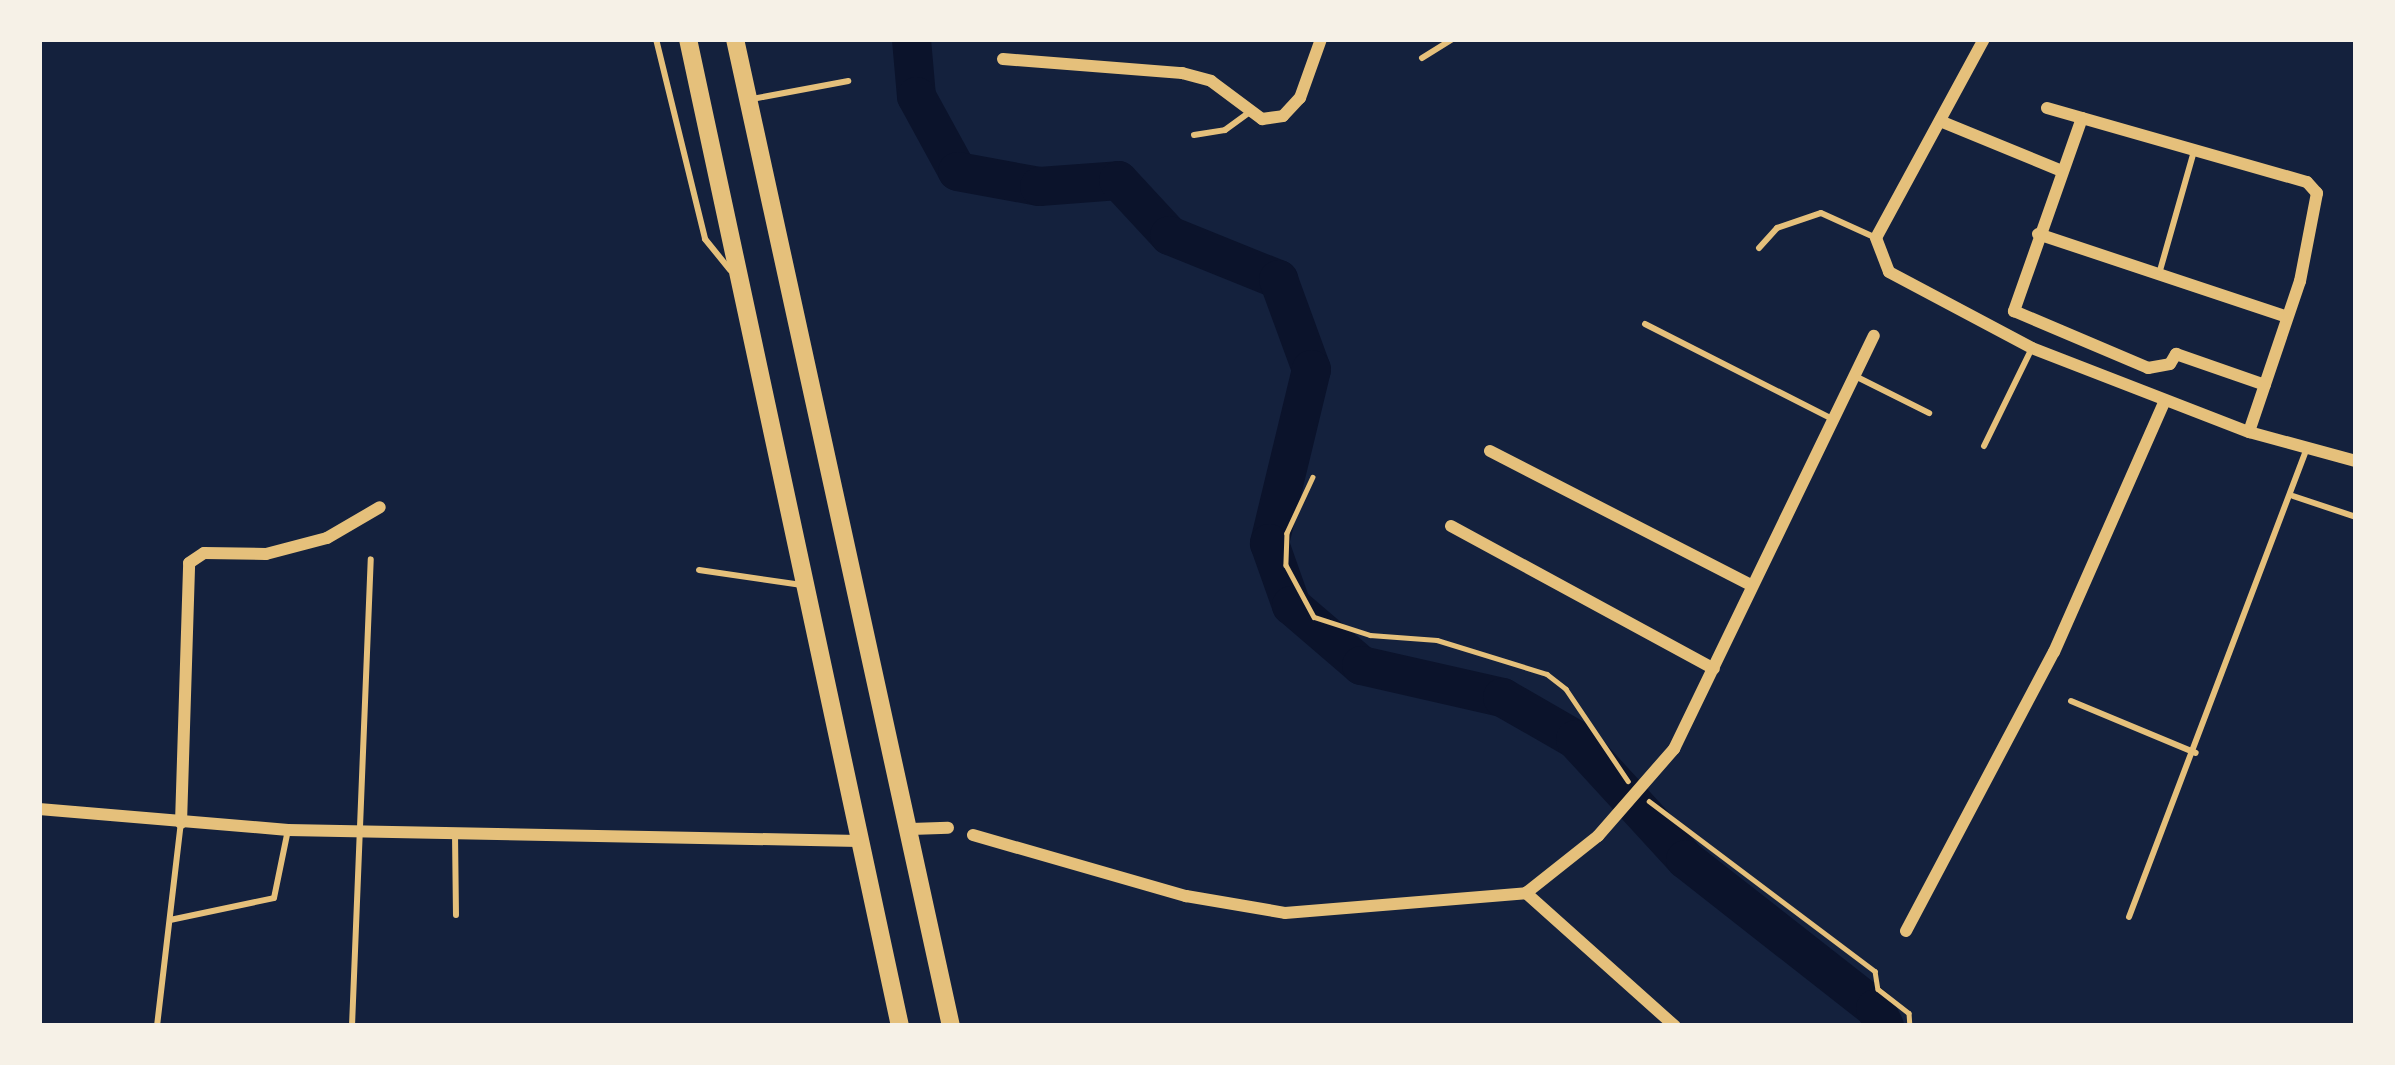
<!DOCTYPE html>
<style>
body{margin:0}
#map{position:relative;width:2395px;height:1065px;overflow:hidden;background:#14213d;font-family:Helvetica,sans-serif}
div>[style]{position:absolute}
.river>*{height:39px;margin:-19.5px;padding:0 19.5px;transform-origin:19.5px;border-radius:19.5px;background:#0b132b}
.path>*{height:4.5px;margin:-2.25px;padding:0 2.25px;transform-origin:2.25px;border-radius:2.25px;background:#e5c07b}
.service>*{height:6px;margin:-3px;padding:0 3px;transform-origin:3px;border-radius:3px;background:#e5c07b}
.minor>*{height:12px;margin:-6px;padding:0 6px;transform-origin:6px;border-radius:6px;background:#e5c07b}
.primary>*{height:18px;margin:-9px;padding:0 9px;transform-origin:9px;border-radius:9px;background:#e5c07b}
span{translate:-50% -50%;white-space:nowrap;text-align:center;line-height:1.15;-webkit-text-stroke:12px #f6f1e7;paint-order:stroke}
.frame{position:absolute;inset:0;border:42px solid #f6f1e7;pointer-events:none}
</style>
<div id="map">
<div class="river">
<i style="left:911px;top:39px;width:57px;rotate:85deg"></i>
<i style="left:916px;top:96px;width:85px;rotate:61.3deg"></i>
<i style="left:957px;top:171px;width:83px;rotate:10.4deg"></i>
<i style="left:1039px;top:186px;width:79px;rotate:-4.3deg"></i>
<i style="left:1118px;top:180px;width:75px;rotate:47.2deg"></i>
<i style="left:1169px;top:235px;width:118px;rotate:22deg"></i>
<i style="left:1278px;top:279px;width:96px;rotate:69.9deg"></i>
<i style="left:1311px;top:369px;width:179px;rotate:103.6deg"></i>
<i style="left:1269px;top:543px;width:66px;rotate:70.5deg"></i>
<i style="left:1291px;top:605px;width:92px;rotate:40.6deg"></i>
<i style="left:1361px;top:665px;width:145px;rotate:12.8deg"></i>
<i style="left:1502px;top:697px;width:84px;rotate:29.9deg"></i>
<i style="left:1575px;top:739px;width:163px;rotate:47.5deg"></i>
<i style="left:1685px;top:859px;width:241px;rotate:38.1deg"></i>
<i style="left:1875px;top:1008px;width:20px;rotate:63deg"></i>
</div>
<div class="path">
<i style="left:1313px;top:477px;width:62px;rotate:114.9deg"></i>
<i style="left:1287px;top:533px;width:32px;rotate:92deg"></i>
<i style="left:1286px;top:565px;width:59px;rotate:61.7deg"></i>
<i style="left:1314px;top:617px;width:59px;rotate:17.8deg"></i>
<i style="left:1370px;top:635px;width:67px;rotate:4.3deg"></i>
<i style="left:1437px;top:640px;width:115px;rotate:17.2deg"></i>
<i style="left:1547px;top:674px;width:24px;rotate:38deg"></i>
<i style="left:1566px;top:689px;width:111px;rotate:56deg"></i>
<i style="left:1649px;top:801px;width:283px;rotate:37deg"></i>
<i style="left:1875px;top:971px;width:18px;rotate:81deg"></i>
<i style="left:1878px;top:989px;width:39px;rotate:38deg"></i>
<i style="left:1909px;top:1013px;width:13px;rotate:86deg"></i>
</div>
<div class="service">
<i style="left:656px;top:39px;width:206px;rotate:76.2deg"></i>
<i style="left:705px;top:239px;width:40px;rotate:51deg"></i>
<i style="left:1422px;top:58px;width:36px;rotate:-32deg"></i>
<i style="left:752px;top:99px;width:98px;rotate:-10.6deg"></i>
<i style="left:1194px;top:135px;width:31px;rotate:-9deg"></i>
<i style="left:1225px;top:130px;width:31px;rotate:-36deg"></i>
<i style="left:1759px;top:248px;width:27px;rotate:-48deg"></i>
<i style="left:1777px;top:228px;width:46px;rotate:-18.8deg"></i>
<i style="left:1821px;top:213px;width:60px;rotate:24.4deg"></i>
<i style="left:2159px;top:274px;width:128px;rotate:-74.1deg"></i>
<i style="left:1645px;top:324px;width:212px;rotate:26.9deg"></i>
<i style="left:1855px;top:376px;width:83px;rotate:26.6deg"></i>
<i style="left:1984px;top:446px;width:109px;rotate:-63.9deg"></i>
<i style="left:2293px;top:496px;width:66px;rotate:18.4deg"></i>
<i style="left:699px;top:570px;width:104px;rotate:8.3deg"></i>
<i style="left:2071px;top:701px;width:135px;rotate:22.6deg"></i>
<i style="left:455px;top:834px;width:81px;rotate:89.3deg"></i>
<i style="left:2129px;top:917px;width:502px;rotate:-69.22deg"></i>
<i style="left:170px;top:920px;width:106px;rotate:-11.9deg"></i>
<i style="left:274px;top:898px;width:69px;rotate:-78.4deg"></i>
<i style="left:157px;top:1026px;width:204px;rotate:-83.3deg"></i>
<i style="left:352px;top:1026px;width:467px;rotate:-87.7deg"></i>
</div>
<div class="minor">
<i style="left:1984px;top:39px;width:226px;rotate:118.5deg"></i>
<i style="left:1876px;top:238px;width:36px;rotate:69deg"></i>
<i style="left:1889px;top:272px;width:162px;rotate:28deg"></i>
<i style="left:2032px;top:348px;width:233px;rotate:21.2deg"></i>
<i style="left:2249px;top:432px;width:111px;rotate:15.2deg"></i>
<i style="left:1003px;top:59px;width:180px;rotate:4.5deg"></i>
<i style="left:1182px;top:73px;width:30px;rotate:15deg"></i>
<i style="left:1211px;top:81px;width:64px;rotate:36.7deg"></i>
<i style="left:1262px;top:119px;width:21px;rotate:-8deg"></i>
<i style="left:1283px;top:116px;width:25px;rotate:-47deg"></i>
<i style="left:1300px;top:98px;width:63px;rotate:-70.4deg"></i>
<i style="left:2047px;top:108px;width:270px;rotate:15.9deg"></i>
<i style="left:2307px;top:182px;width:15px;rotate:48deg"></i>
<i style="left:2317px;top:193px;width:90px;rotate:100.9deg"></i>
<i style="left:2300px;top:281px;width:159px;rotate:108.7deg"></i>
<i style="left:2082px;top:118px;width:205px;rotate:109.4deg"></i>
<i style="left:2014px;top:311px;width:146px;rotate:23deg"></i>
<i style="left:2148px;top:368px;width:22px;rotate:-10deg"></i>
<i style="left:2170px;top:364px;width:12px;rotate:-59deg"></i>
<i style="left:2176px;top:354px;width:94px;rotate:19.2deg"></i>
<i style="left:1940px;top:121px;width:132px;rotate:22.3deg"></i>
<i style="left:2038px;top:234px;width:262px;rotate:18.4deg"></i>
<i style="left:1490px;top:451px;width:293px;rotate:27.2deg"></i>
<i style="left:1451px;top:526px;width:299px;rotate:28.5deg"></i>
<i style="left:39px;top:809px;width:250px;rotate:4.8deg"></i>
<i style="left:288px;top:830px;width:571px;rotate:1.1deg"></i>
<i style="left:181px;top:823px;width:260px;rotate:-88.2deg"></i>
<i style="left:189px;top:563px;width:18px;rotate:-34deg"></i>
<i style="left:204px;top:553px;width:62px;rotate:0.9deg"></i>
<i style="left:266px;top:554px;width:63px;rotate:-14.7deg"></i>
<i style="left:327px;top:538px;width:61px;rotate:-30.3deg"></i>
<i style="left:911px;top:829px;width:37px;rotate:-2deg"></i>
<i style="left:973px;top:835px;width:222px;rotate:16deg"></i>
<i style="left:1186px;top:896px;width:100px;rotate:9.7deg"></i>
<i style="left:1285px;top:913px;width:242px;rotate:-4.7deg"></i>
<i style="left:1526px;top:893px;width:92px;rotate:-38.4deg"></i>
<i style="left:1598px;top:836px;width:116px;rotate:-48.9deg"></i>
<i style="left:1674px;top:749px;width:459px;rotate:-64.2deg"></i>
<i style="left:1526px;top:893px;width:200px;rotate:41.8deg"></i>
<i style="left:1906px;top:931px;width:316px;rotate:-62.1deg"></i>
<i style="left:2054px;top:652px;width:275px;rotate:-66.2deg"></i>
</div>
<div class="primary">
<i style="left:688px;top:39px;width:1010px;rotate:77.88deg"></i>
<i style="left:735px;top:39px;width:1010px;rotate:77.66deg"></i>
</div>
<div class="frame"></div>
</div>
